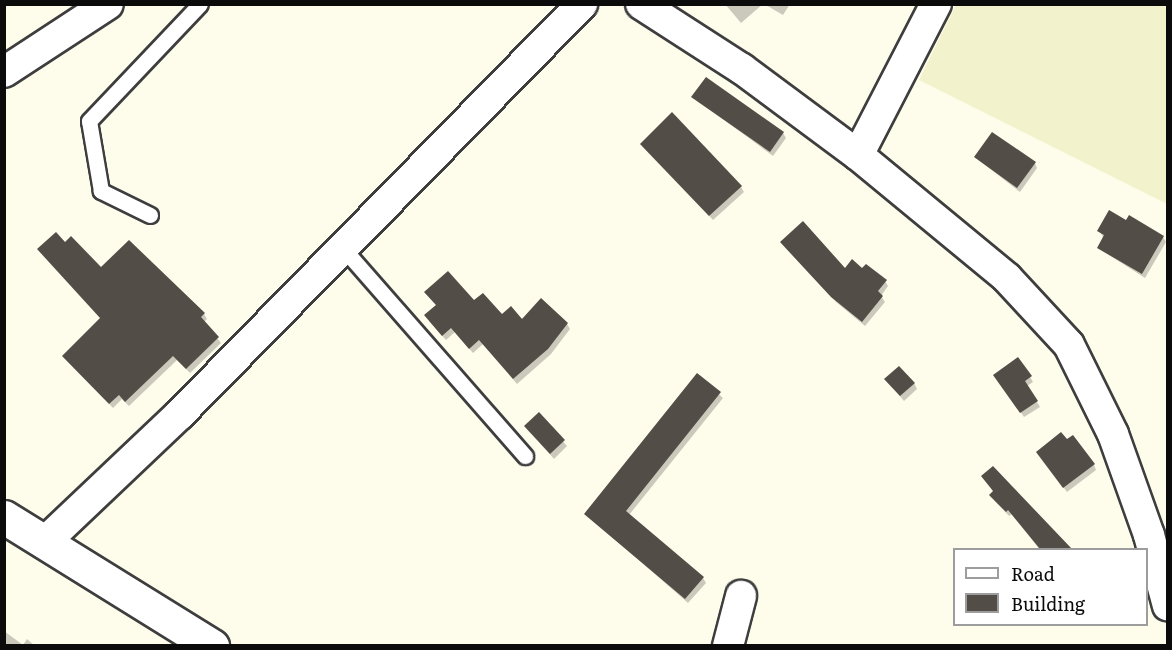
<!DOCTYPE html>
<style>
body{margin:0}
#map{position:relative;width:1172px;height:650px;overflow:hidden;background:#fefcea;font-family:Literata,serif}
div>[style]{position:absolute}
.farmland>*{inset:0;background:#f2f2cc}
.shadow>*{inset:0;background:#0003}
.building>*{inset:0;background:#534d48}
.roads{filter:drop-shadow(2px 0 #3e3e3e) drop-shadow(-2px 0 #3e3e3e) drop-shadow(0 2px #3e3e3e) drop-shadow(0 -2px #3e3e3e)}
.service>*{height:15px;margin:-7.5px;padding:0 7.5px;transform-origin:7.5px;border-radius:7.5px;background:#fff}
.minor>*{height:30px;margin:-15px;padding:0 15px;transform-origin:15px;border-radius:15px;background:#fff}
.tertiary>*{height:33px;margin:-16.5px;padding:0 16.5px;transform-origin:16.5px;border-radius:16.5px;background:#fff}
span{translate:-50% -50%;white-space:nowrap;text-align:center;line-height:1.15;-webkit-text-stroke:6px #fff;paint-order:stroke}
.frame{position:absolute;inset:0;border:6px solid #0b0b0b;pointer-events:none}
.legend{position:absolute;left:953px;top:548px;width:195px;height:78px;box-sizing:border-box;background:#fff;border:2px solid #9d9d9d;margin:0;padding:8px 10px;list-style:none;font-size:18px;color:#0b0b0b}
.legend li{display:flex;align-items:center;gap:12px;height:30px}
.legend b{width:30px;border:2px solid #9d9d9d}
</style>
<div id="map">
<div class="farmland">
<i style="clip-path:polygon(956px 5px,1167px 5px,1167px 204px,919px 80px)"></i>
</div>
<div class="shadow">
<i style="clip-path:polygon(725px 4px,763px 4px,741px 23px)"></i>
<i style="clip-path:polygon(764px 4px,790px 4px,783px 15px)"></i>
<i style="clip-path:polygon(693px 97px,783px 133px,786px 138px,773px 156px)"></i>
<i style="clip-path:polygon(642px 145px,741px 187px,744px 192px,713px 220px)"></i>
<i style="clip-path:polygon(976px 158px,1035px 163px,1037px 168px,1020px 192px)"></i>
<i style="clip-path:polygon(1126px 222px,1163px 237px,1166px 242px,1145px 278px,1098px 248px,1104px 238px,1099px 231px)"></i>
<i style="clip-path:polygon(65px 244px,101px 269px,204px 314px,207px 319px,204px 322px,221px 343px,190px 373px,177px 360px,129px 406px,122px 399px,113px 408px,64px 356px,101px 319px)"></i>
<i style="clip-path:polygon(785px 247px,845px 270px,862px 270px,885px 281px,888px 286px,881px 296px,885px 302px,865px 326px,836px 302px)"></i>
<i style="clip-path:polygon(429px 297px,474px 303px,501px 316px,567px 324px,570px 329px,551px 354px,517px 384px,483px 344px,473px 353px,455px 332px,446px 340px,429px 321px,437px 306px)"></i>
<i style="clip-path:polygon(697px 375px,723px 398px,629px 515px,703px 578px,706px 583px,688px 603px,586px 514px)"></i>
<i style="clip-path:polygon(1030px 377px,1033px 382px,1027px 386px,1040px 407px,1024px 417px,998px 380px)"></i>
<i style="clip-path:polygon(886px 380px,914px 383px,917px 389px,904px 401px)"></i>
<i style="clip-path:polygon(539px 414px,567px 446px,554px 459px,525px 426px)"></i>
<i style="clip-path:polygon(1041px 457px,1094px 465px,1096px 470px,1067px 492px)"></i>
<i style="clip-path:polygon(993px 468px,1070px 550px,1040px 550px,1012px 514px,1009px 516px,994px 500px)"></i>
<i style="clip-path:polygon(4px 631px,23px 645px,27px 639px,35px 646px,4px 646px)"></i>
</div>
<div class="building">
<i style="clip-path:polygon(706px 77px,784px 132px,770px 152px,691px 97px)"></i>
<i style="clip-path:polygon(672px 112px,742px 186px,709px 216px,640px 144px)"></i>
<i style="clip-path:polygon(992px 132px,1036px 162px,1017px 188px,974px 157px)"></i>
<i style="clip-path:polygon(1109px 210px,1126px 220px,1129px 215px,1164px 236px,1142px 274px,1097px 248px,1104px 235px,1097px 231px)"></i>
<i style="clip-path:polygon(803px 221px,845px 268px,852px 259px,862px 268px,866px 264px,887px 280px,878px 291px,883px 296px,862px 322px,831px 297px,780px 242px)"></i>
<i style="clip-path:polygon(56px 232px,65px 242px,71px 236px,101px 267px,129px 240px,205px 313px,201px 317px,219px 337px,186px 369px,173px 356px,125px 402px,119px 395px,109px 404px,62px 356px,100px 318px,37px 249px)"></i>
<i style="clip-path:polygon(448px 271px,474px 300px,483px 293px,502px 314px,511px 306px,522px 319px,541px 298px,568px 323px,548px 349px,513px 379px,479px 340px,469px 349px,451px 328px,442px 336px,424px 315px,436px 305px,424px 292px)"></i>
<i style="clip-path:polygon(1018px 357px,1032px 376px,1025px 381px,1038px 401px,1020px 413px,993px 375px)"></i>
<i style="clip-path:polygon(899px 366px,915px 383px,900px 396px,884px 379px)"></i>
<i style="clip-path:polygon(697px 373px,721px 392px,626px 511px,704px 577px,685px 599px,584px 514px)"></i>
<i style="clip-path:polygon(539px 412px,565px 440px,550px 454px,524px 426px)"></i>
<i style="clip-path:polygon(1061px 432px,1067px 439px,1073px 435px,1095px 464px,1063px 488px,1036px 452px)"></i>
<i style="clip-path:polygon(993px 466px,1011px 485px,1072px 549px,1040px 549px,1008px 510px,1006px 512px,989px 495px,993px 491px,981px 476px)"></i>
</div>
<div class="roads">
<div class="service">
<i style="left:150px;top:215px;width:55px;rotate:-153.9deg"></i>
<i style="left:101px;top:191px;width:71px;rotate:-99.7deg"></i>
<i style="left:89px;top:121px;width:161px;rotate:-46.5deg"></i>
<i style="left:342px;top:247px;width:278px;rotate:48.8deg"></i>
</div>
<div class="minor">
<i style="left:641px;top:4px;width:120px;rotate:32.8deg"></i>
<i style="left:742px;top:69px;width:144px;rotate:36.6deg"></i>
<i style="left:858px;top:155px;width:193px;rotate:39.5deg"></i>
<i style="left:1007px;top:278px;width:91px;rotate:47.2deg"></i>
<i style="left:1069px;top:345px;width:99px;rotate:63.7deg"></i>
<i style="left:1113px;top:434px;width:107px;rotate:70.4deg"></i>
<i style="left:1149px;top:535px;width:73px;rotate:75deg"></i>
<i style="left:4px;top:72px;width:124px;rotate:-33.2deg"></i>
<i style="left:858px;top:155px;width:170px;rotate:-62.7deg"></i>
<i style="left:46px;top:541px;width:183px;rotate:-43.5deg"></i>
<i style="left:179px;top:415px;width:576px;rotate:-45.56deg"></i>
<i style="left:728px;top:646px;width:52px;rotate:-75.4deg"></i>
</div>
<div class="tertiary">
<i style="left:4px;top:517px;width:245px;rotate:31.8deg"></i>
</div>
</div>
<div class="frame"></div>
<ul class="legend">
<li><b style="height:8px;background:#fff"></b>Road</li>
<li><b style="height:16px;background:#534d48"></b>Building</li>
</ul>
</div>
